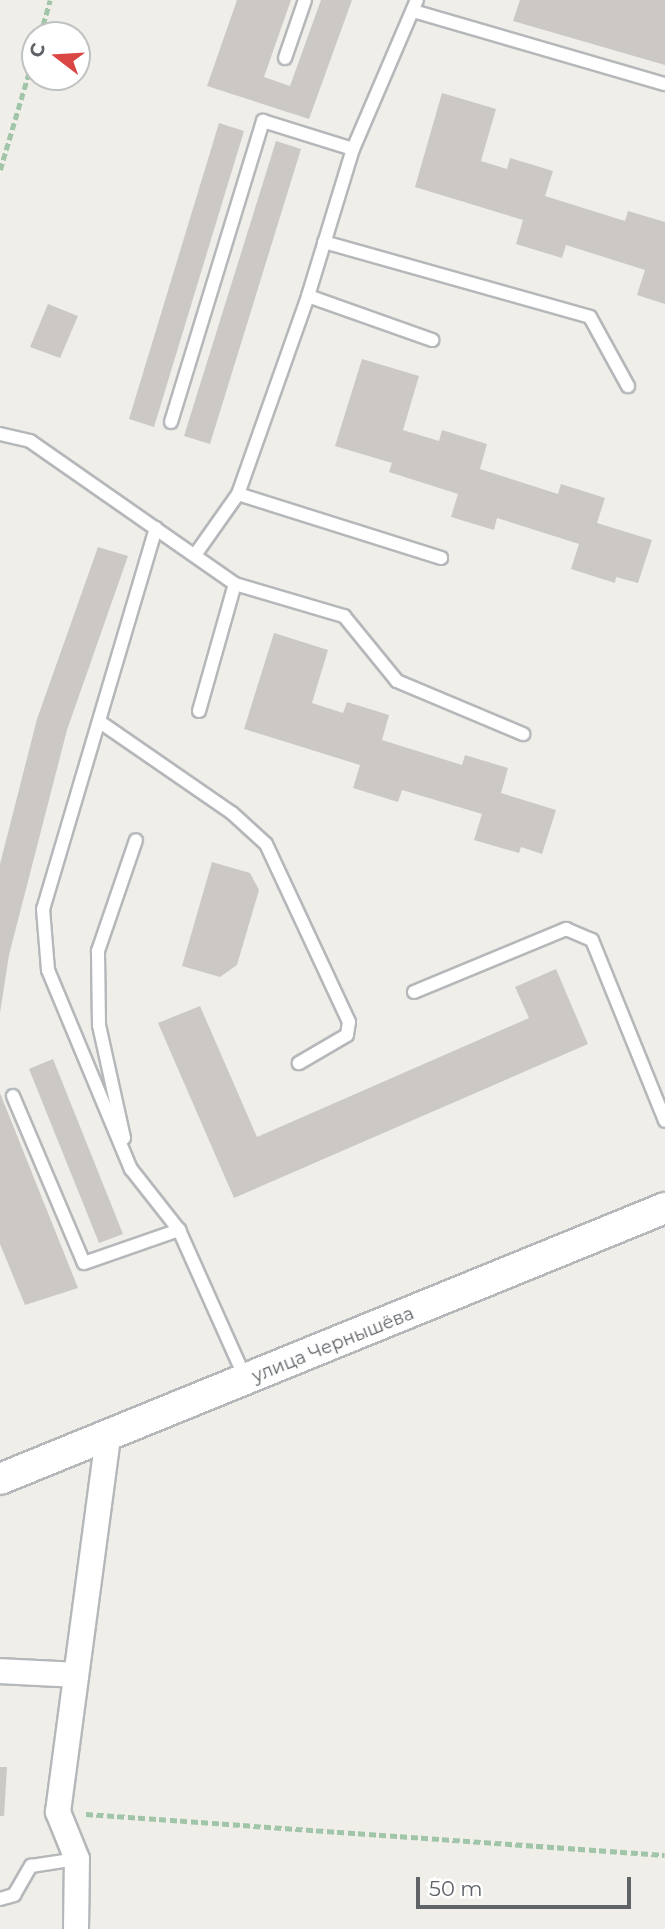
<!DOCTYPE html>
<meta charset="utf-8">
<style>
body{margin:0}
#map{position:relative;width:665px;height:1929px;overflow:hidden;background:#f0eee8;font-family:Montserrat,sans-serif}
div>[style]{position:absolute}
.building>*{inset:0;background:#ccc9c5}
.path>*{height:4.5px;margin-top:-2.25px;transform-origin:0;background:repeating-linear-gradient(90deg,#a1c5a9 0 7px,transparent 0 10.5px)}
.roads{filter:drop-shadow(2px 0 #b5b8bb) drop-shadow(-2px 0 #b5b8bb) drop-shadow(0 2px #b5b8bb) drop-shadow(0 -2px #b5b8bb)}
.service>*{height:12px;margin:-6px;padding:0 6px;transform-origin:6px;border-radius:6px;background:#fff}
.minor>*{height:24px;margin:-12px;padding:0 12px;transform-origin:12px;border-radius:12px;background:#fff}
.tertiary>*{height:30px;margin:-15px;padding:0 15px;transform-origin:15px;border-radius:15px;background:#fff}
span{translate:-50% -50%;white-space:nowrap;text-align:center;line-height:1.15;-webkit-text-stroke:5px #fff;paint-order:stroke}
.street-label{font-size:18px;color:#5f6367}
.north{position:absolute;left:21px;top:21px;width:70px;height:70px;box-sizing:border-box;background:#fff;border:2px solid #bfc1c2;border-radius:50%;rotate:287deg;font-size:19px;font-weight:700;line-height:28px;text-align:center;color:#5f6367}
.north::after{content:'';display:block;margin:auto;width:24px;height:32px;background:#da4644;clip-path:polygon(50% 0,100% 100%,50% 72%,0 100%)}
.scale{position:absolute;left:416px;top:1877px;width:215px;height:32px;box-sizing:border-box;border:4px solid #5f6367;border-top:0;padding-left:9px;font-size:21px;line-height:24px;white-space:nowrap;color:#5f6367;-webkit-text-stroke:5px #fff;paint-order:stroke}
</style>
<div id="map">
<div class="building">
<i style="clip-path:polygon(237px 0,291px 0,264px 77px,290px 86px,321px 0,352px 0,309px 119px,207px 86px)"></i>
<i style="clip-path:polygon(520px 0,665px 0,665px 65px,513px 21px)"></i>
<i style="clip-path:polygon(442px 93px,496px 109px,481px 161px,507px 169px,510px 158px,553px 171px,545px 196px,625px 221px,628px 211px,665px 222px,665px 304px,637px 295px,645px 270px,566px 245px,562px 258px,516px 244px,523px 220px,415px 187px)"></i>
<i style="clip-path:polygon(219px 123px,244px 131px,154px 427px,129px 419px)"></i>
<i style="clip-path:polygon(276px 141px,301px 149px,210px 444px,184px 436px)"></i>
<i style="clip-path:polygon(48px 304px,78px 316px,60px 358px,30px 347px)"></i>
<i style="clip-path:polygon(362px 359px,419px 376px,403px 430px,439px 441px,442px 430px,487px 444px,480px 469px,558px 494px,561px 484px,605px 498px,597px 523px,652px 540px,638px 583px,616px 577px,615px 583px,571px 569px,579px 544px,497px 518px,494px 530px,451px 517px,458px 494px,389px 472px,392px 463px,335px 446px)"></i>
<i style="clip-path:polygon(98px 547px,128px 556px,67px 730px,9px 955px,0 1013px,0 864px,37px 719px)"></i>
<i style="clip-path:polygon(274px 633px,328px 650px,312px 703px,343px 713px,347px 702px,389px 715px,382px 740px,462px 765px,465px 755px,508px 768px,501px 793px,556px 810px,542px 854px,521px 847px,519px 853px,474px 840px,482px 814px,402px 790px,398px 802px,353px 788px,360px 765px,244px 729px)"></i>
<i style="clip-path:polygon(212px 862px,250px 873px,259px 890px,237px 965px,220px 977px,182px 966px)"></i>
<i style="clip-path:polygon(556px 969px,588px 1044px,234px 1198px,158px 1023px,200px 1006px,257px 1137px,529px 1018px,515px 987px)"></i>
<i style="clip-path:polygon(53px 1059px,123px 1234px,99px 1243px,29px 1069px)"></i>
<i style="clip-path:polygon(0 1093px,78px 1288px,25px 1305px,0 1244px)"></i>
<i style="clip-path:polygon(0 1767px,7px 1767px,4px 1816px,0 1816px)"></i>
</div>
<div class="path">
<i style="left:40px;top:35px;width:36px;rotate:-74deg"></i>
<i style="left:0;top:170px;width:123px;rotate:-73.5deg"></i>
<i style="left:86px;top:1814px;width:580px;rotate:4.05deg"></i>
</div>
<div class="roads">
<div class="service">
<i style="left:413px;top:11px;width:262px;rotate:16.2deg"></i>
<i style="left:285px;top:58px;width:61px;rotate:-71deg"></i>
<i style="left:324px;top:242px;width:276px;rotate:15.7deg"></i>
<i style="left:590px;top:317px;width:79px;rotate:61.2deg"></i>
<i style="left:308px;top:296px;width:132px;rotate:19.5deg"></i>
<i style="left:171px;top:422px;width:315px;rotate:-73deg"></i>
<i style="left:263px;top:121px;width:94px;rotate:17.3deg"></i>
<i style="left:0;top:434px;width:31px;rotate:13deg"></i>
<i style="left:30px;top:441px;width:250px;rotate:34.9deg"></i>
<i style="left:235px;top:584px;width:114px;rotate:16.4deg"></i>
<i style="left:344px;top:616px;width:84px;rotate:50.8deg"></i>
<i style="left:397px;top:681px;width:137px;rotate:22.8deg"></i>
<i style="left:238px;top:494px;width:213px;rotate:17.5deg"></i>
<i style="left:156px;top:528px;width:397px;rotate:106.5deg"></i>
<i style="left:43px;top:909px;width:61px;rotate:85.3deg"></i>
<i style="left:48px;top:970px;width:216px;rotate:67.4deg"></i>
<i style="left:131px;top:1169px;width:78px;rotate:51.8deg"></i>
<i style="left:179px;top:1230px;width:164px;rotate:65.9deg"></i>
<i style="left:195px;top:555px;width:75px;rotate:-54.8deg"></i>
<i style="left:238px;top:494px;width:210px;rotate:-70.5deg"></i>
<i style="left:308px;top:296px;width:154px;rotate:-73deg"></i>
<i style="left:353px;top:149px;width:162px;rotate:-66.8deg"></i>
<i style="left:199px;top:711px;width:132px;rotate:-74.2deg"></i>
<i style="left:100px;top:722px;width:160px;rotate:34.6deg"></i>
<i style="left:232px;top:813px;width:46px;rotate:42.4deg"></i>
<i style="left:266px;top:844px;width:196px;rotate:65deg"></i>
<i style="left:349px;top:1022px;width:13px;rotate:99deg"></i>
<i style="left:347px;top:1035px;width:56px;rotate:149.7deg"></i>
<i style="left:414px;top:992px;width:165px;rotate:-22.5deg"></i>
<i style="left:566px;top:929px;width:28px;rotate:23deg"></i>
<i style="left:592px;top:940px;width:195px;rotate:68deg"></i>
<i style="left:13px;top:1096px;width:181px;rotate:67deg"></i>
<i style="left:84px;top:1263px;width:101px;rotate:-19.2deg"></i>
<i style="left:124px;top:1138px;width:116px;rotate:-102.5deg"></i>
<i style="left:99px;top:1025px;width:74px;rotate:-90.8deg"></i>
<i style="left:98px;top:951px;width:117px;rotate:-71.1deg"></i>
<i style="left:0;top:1899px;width:15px;rotate:-16deg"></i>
<i style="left:14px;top:1895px;width:34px;rotate:-60deg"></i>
<i style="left:31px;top:1866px;width:47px;rotate:-8.7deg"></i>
</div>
<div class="minor">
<i style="left:0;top:1671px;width:76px;rotate:3deg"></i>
<i style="left:76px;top:1929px;width:70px;rotate:-89.2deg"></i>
<i style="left:77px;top:1859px;width:51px;rotate:-112deg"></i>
<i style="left:58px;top:1812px;width:377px;rotate:-82.4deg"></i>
</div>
<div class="tertiary">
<i style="left:0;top:1479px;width:718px;rotate:-22.17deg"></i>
</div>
</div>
<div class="street-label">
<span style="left:333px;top:1345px;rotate:-22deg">улица Чернышёва</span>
</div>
<div class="north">С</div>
<div class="scale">50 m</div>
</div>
